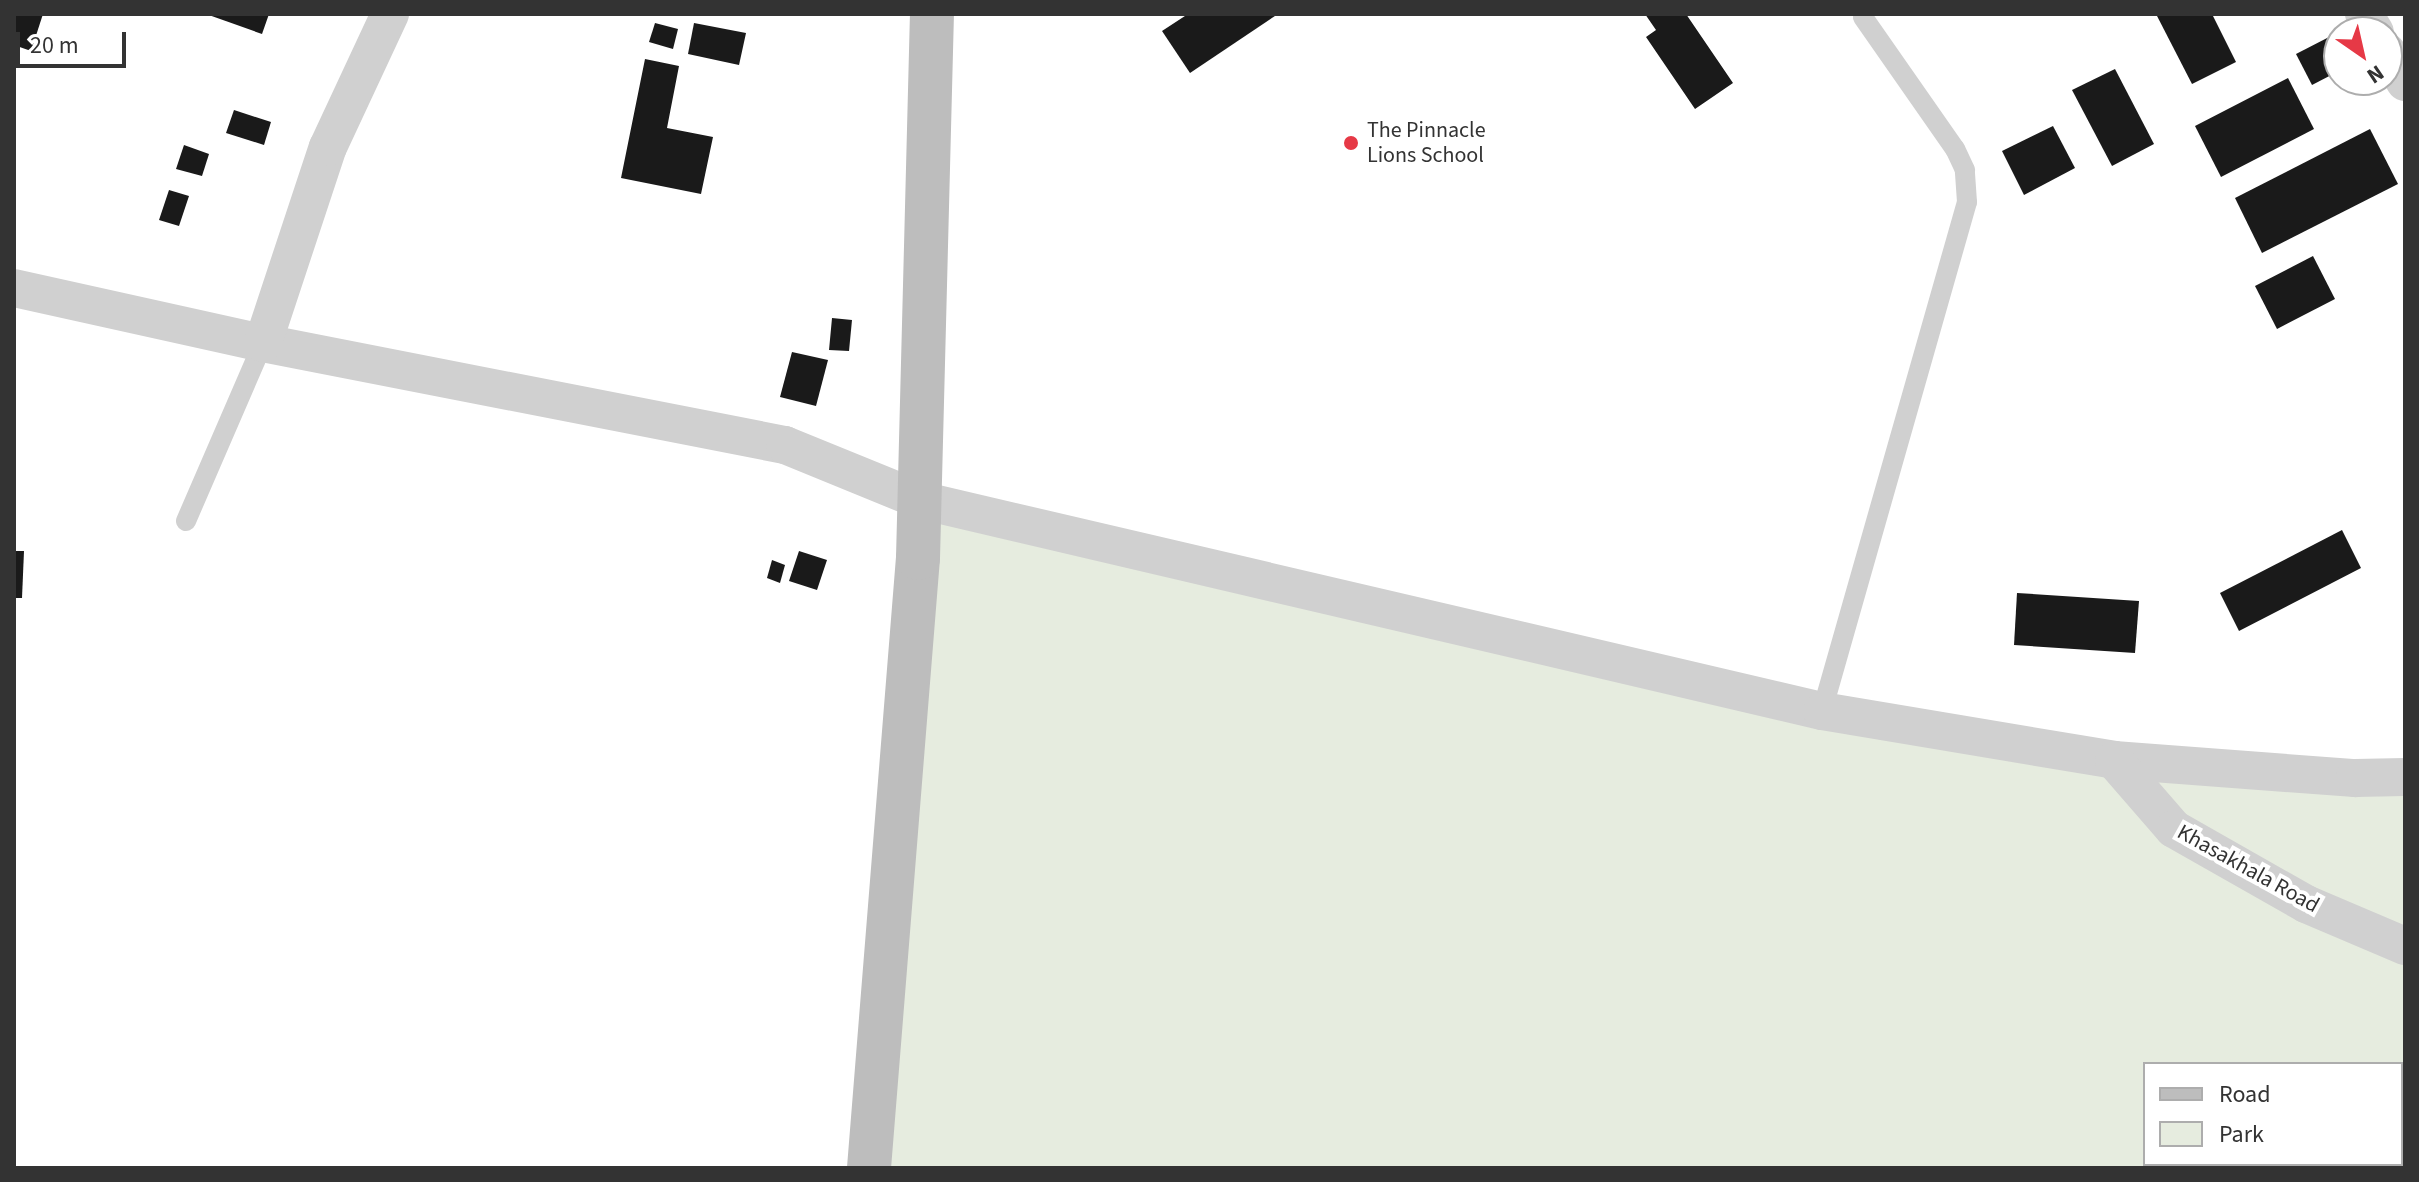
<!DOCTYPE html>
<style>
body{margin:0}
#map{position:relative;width:2419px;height:1182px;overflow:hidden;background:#fff;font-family:"Source Sans 3",sans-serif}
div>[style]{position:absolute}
.green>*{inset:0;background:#e6ecdf}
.building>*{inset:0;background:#1a1a1a}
.service>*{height:20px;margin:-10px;padding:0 10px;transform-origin:10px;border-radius:10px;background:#d0d0d0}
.minor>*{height:38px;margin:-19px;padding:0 19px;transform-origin:19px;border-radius:19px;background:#d0d0d0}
.secondary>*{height:44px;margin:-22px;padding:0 22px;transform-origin:22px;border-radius:22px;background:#bdbdbd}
.dots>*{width:22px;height:22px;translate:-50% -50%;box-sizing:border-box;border:4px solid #fff;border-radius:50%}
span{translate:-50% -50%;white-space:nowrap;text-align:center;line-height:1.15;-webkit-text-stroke:8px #fff;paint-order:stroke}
.poi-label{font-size:22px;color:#333}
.left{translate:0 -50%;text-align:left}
.street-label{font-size:22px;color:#333}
.frame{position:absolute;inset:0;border:16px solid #333;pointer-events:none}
.legend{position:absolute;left:2143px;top:1062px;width:260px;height:104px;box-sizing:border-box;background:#fff;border:2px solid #adadad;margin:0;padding:10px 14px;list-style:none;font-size:24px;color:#333}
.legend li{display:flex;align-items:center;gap:16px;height:40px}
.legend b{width:40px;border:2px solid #adadad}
.north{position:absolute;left:2323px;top:16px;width:80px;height:80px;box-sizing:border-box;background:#fff;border:2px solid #adadad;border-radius:50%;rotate:146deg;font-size:22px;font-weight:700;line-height:32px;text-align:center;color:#333}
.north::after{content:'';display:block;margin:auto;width:28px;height:36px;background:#e63946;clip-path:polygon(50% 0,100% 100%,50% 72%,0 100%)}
.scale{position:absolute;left:16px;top:32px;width:110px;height:36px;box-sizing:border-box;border:4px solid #333;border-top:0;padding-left:10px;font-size:24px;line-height:28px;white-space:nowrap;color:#333;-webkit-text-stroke:6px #fff;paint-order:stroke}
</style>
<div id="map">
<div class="green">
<i style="clip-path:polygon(evenodd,920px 502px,1821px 719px,2405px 780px,2405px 1168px,871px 1168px,920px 502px,2145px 1064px,2401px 1064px,2401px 1164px,2145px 1164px,2145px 1064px)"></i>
</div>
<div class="building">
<i style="clip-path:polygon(14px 14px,43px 14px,31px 51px,14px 45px)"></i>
<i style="clip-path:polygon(206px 14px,269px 14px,262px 34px)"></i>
<i style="clip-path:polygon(1188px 14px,1278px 14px,1190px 73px,1162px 31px)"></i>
<i style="clip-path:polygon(1645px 14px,1686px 14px,1733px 83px,1695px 109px,1646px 37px,1656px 30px)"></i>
<i style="clip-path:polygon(2156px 14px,2212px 14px,2236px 62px,2192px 84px)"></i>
<i style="clip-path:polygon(655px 23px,678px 29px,673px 49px,649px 42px)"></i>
<i style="clip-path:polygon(694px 23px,746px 33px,739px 65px,688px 54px)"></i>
<i style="clip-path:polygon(2331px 36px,2339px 52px,2339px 71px,2312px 85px,2296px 54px)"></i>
<i style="clip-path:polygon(645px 59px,679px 66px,667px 128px,713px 137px,701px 194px,621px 178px)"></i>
<i style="clip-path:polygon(2115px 69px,2154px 144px,2112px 166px,2072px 90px)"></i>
<i style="clip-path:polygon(2288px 78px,2314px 129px,2221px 177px,2195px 126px)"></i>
<i style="clip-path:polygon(234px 110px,271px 122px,264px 145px,226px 133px)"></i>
<i style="clip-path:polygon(2053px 126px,2075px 168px,2024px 195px,2002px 151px)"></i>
<i style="clip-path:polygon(2370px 129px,2398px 184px,2262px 253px,2235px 198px)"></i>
<i style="clip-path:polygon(184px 145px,209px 154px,202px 176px,176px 169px)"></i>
<i style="clip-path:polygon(169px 190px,189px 196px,179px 226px,159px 220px)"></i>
<i style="clip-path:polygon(2313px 256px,2335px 299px,2277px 329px,2255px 286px)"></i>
<i style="clip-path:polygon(832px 318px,852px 320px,849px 351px,829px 350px)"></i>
<i style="clip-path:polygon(792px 352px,828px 360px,816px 406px,780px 397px)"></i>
<i style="clip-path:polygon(2342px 530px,2361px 568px,2239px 631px,2220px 593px)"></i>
<i style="clip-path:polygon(14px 551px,24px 551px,22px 598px,14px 598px)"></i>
<i style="clip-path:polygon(799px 551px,827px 560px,817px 590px,789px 581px)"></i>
<i style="clip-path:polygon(772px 560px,785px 565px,780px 583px,767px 578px)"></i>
<i style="clip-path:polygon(2017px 593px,2139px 601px,2135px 653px,2014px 645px)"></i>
</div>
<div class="service">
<i style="left:186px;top:521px;width:194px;rotate:-66.6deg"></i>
<i style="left:1822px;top:711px;width:529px;rotate:-74.1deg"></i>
<i style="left:1967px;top:202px;width:32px;rotate:-94deg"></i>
<i style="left:1965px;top:170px;width:23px;rotate:-115deg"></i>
<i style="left:1955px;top:149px;width:161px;rotate:-124.9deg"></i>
</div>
<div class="minor">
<i style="left:2364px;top:14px;width:21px;rotate:59deg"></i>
<i style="left:2387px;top:52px;width:35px;rotate:59deg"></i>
<i style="left:14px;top:288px;width:255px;rotate:12.5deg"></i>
<i style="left:263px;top:343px;width:532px;rotate:11.06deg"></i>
<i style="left:785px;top:445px;width:146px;rotate:22.2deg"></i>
<i style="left:920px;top:500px;width:926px;rotate:13.17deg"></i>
<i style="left:1822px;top:711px;width:296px;rotate:9.5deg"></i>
<i style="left:2114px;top:760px;width:242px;rotate:4.3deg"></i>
<i style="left:2355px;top:778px;width:50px;rotate:-1.1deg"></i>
<i style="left:263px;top:343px;width:206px;rotate:-71.7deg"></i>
<i style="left:328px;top:147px;width:147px;rotate:-65deg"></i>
<i style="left:2114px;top:760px;width:91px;rotate:49deg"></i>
<i style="left:2174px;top:829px;width:152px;rotate:29.6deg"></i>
<i style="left:2306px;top:904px;width:108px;rotate:23deg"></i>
</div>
<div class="secondary">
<i style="left:869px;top:1168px;width:612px;rotate:-85.41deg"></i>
<i style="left:918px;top:558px;width:544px;rotate:-88.53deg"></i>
</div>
<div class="dots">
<i style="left:1351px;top:143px;background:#e63946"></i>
</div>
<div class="poi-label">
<span class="left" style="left:1367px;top:143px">The Pinnacle<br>Lions School</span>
</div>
<div class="street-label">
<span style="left:2248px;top:869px;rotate:29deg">Khasakhala Road</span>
</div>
<div class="frame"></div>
<ul class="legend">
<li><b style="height:10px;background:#bdbdbd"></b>Road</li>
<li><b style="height:22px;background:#e6ecdf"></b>Park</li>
</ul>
<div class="north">N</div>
<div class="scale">20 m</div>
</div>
